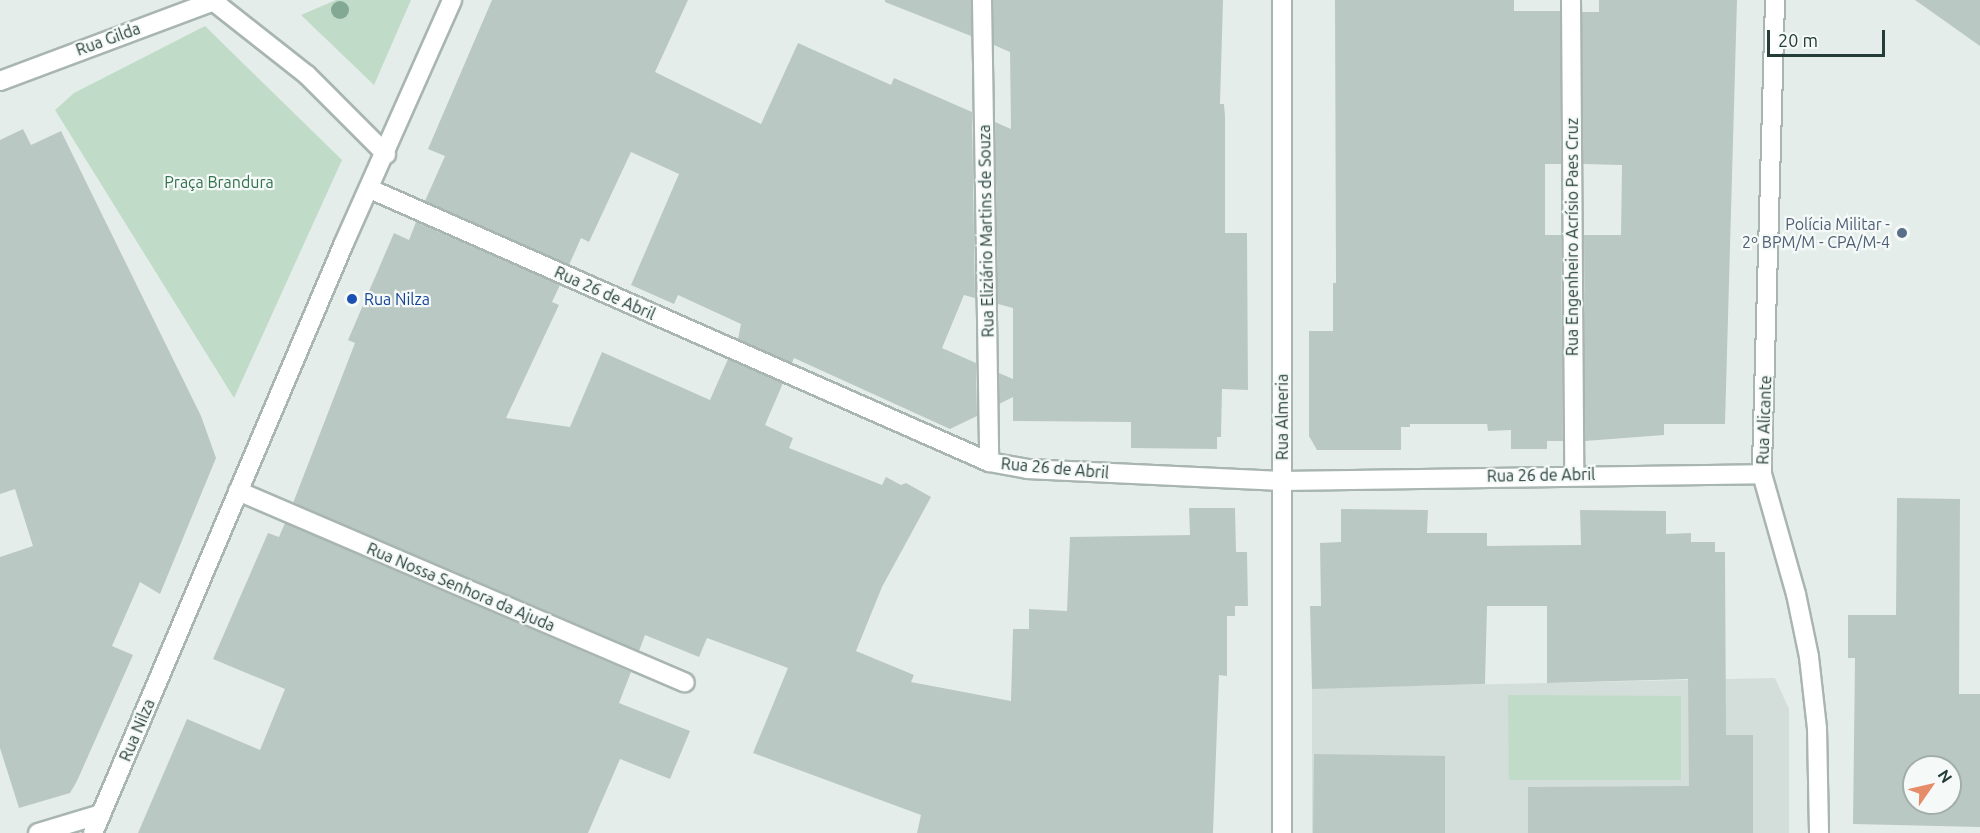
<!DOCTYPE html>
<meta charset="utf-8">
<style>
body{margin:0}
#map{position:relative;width:1980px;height:833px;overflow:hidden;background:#e5edea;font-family:Ubuntu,sans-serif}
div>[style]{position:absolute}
.built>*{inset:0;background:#d3ddd9}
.green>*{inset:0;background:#c0dcc8}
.building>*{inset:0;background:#bac8c3}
.roads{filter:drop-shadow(2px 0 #a8b5b1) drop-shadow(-2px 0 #a8b5b1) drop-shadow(0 2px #a8b5b1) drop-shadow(0 -2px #a8b5b1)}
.minor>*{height:18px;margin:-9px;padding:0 9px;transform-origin:9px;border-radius:9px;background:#fff}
.tertiary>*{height:18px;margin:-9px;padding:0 9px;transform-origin:9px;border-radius:9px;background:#fff}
.trees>*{width:18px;height:18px;margin:-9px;border-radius:50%;background:#83a994}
.dots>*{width:16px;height:16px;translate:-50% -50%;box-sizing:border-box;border:3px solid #f5faf8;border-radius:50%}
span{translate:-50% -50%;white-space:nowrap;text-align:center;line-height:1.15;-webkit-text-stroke:4.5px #f5faf8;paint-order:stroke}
.street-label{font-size:16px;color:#253d38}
.park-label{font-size:16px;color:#33714d}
.service-label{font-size:16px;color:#4e5e75}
.right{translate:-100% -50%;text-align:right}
.transit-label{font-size:16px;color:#164399}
.left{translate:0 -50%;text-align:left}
.north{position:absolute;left:1902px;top:755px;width:60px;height:60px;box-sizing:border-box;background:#f5faf8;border:2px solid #a2aeab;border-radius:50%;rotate:56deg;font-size:16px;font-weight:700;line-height:24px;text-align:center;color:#253d38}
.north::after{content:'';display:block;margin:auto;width:21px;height:27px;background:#e78c69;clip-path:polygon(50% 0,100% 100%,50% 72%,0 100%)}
.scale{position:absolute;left:1767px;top:30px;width:118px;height:27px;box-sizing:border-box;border:3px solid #253d38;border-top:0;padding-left:8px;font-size:18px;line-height:21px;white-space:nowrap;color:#253d38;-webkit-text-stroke:4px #f5faf8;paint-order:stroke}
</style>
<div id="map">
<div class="built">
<i style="clip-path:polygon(1775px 678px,1789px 709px,1789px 833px,1312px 833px,1312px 688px)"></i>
</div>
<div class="green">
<i style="clip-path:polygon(336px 0,411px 0,374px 85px,301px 15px)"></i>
<i style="clip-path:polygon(205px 26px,342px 160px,234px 398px,55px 110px,74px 93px)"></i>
<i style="clip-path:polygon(1508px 695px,1681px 696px,1681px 780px,1509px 780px)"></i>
</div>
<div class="building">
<i style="clip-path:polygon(492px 0,688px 0,655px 72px,761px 124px,798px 43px,891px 85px,894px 78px,972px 112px,975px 298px,964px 295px,942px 348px,976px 363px,977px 416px,950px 429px,794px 358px,792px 363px,738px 339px,741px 324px,678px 295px,674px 304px,631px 285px,679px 174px,631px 152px,589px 242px,581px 238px,569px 265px,425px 201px,445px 156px,428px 149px)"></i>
<i style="clip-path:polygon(885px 0,971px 0,971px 36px,885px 2px)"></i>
<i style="clip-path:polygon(993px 0,1223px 0,1220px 104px,1224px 104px,1225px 116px,1225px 233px,1247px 233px,1248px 390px,1222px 389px,1221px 437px,1217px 437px,1217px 449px,1131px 448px,1131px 422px,1013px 421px,1013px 397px,999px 404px,999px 373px,1013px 379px,1013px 308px,998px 304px,995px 122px,1011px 129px,1010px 52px,994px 45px)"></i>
<i style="clip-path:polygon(1335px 0,1514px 0,1514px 11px,1560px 11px,1561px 164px,1545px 164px,1545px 235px,1561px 235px,1563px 441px,1547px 441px,1547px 449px,1511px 449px,1511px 430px,1488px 431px,1487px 424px,1410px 424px,1410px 427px,1401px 427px,1401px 450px,1317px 450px,1309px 436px,1309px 331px,1333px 331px,1333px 283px,1336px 283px)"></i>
<i style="clip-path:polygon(1599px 0,1737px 0,1725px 424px,1664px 424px,1664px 435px,1585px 441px,1584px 235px,1621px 235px,1622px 165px,1583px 164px,1582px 12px,1599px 12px)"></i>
<i style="clip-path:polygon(1915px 0,1980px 0,1980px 46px)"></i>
<i style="clip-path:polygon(23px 129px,31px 145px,61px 131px,201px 416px,216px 458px,160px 594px,140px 582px,112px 646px,133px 655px,77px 781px,70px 793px,19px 808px,0 748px,0 557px,33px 546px,15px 489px,0 494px,0 140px)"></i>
<i style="clip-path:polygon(416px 222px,560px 285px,552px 302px,559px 305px,506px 418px,570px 427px,602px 352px,710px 400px,728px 359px,783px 383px,765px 425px,793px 438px,789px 448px,882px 485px,886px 477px,901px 485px,906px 483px,931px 497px,882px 587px,856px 651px,914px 675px,911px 682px,1011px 701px,1013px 629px,1029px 629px,1029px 609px,1067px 611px,1070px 537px,1190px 535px,1189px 508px,1235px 508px,1236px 552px,1247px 552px,1248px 606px,1235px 606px,1235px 616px,1227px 616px,1227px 676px,1219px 675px,1213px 833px,917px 833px,921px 815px,753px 753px,788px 668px,707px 638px,699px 657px,645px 635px,639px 651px,293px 503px,355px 343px,348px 340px,394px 233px,409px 240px)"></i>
<i style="clip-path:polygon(evenodd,1897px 498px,1960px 499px,1959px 694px,1980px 694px,1980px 827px,1853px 824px,1855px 658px,1848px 658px,1848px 615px,1896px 615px,1897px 498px,1914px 767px,1950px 767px,1950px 803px,1914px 803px,1914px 767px)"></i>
<i style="clip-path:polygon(1341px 509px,1428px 510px,1427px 533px,1487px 533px,1487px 546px,1581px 545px,1580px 510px,1666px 511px,1666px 534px,1691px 533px,1691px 542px,1715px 542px,1715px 552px,1725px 552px,1726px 735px,1753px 735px,1753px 833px,1528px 833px,1528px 787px,1689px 786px,1688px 679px,1547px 683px,1547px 606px,1487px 606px,1485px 684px,1312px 689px,1310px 606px,1321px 606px,1320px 543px,1341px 542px)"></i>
<i style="clip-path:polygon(285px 523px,631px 672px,619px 703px,690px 731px,670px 779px,620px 759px,588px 833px,138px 833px,187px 719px,260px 750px,285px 689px,213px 659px,268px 533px,279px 537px)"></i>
<i style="clip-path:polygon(1314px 754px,1445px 756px,1445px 833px,1313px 833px)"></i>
</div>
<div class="roads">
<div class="minor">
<i style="left:982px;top:0;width:462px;rotate:89.1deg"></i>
<i style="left:1571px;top:0;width:474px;rotate:89.6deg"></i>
<i style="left:1775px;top:0;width:474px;rotate:91.6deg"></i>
<i style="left:1762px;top:474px;width:125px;rotate:74.2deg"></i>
<i style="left:1796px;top:594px;width:64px;rotate:78.3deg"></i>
<i style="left:1809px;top:657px;width:71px;rotate:83.6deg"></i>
<i style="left:1817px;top:728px;width:105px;rotate:88.9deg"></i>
<i style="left:370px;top:189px;width:677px;rotate:23.8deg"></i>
<i style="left:989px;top:462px;width:39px;rotate:10deg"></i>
<i style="left:1027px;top:469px;width:255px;rotate:2.7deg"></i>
<i style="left:1282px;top:481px;width:480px;rotate:-0.8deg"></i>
<i style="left:238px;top:491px;width:486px;rotate:23.2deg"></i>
<i style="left:38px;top:833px;width:66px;rotate:-16.8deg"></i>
<i style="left:1282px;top:833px;width:833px;rotate:-90deg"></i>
</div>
<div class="tertiary">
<i style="left:213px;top:1px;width:120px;rotate:38.2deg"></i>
<i style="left:307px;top:75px;width:112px;rotate:45deg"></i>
<i style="left:0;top:81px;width:232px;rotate:-20.5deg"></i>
<i style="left:93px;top:833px;width:641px;rotate:-66.95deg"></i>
<i style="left:344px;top:243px;width:266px;rotate:-66deg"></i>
</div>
</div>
<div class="trees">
<i style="left:340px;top:10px"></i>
</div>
<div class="dots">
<i style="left:1902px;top:233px;background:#5c6f8a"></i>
<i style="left:352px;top:299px;background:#1a4fb4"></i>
</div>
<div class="street-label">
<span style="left:108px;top:39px;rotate:-20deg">Rua Gilda</span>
<span style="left:986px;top:231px;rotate:-91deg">Rua Eliziário Martins de Souza</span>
<span style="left:1572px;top:237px;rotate:-90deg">Rua Engenheiro Acrísio Paes Cruz</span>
<span style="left:605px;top:293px;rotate:24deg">Rua 26 de Abril</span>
<span style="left:1282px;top:417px;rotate:-90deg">Rua Almeria</span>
<span style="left:1764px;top:420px;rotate:-88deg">Rua Alicante</span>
<span style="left:1055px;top:468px;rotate:5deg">Rua 26 de Abril</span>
<span style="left:1541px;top:475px;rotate:-1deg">Rua 26 de Abril</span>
<span style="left:461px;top:587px;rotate:23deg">Rua Nossa Senhora da Ajuda</span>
<span style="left:137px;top:730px;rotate:-67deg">Rua Nilza</span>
</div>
<div class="park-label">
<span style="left:219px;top:182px">Praça Brandura</span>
</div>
<div class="service-label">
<span class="right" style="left:1890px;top:233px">Polícia Militar -<br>2º BPM/M - CPA/M-4</span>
</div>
<div class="transit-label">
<span class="left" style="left:364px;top:299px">Rua Nilza</span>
</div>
<div class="north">N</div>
<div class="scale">20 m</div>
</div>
